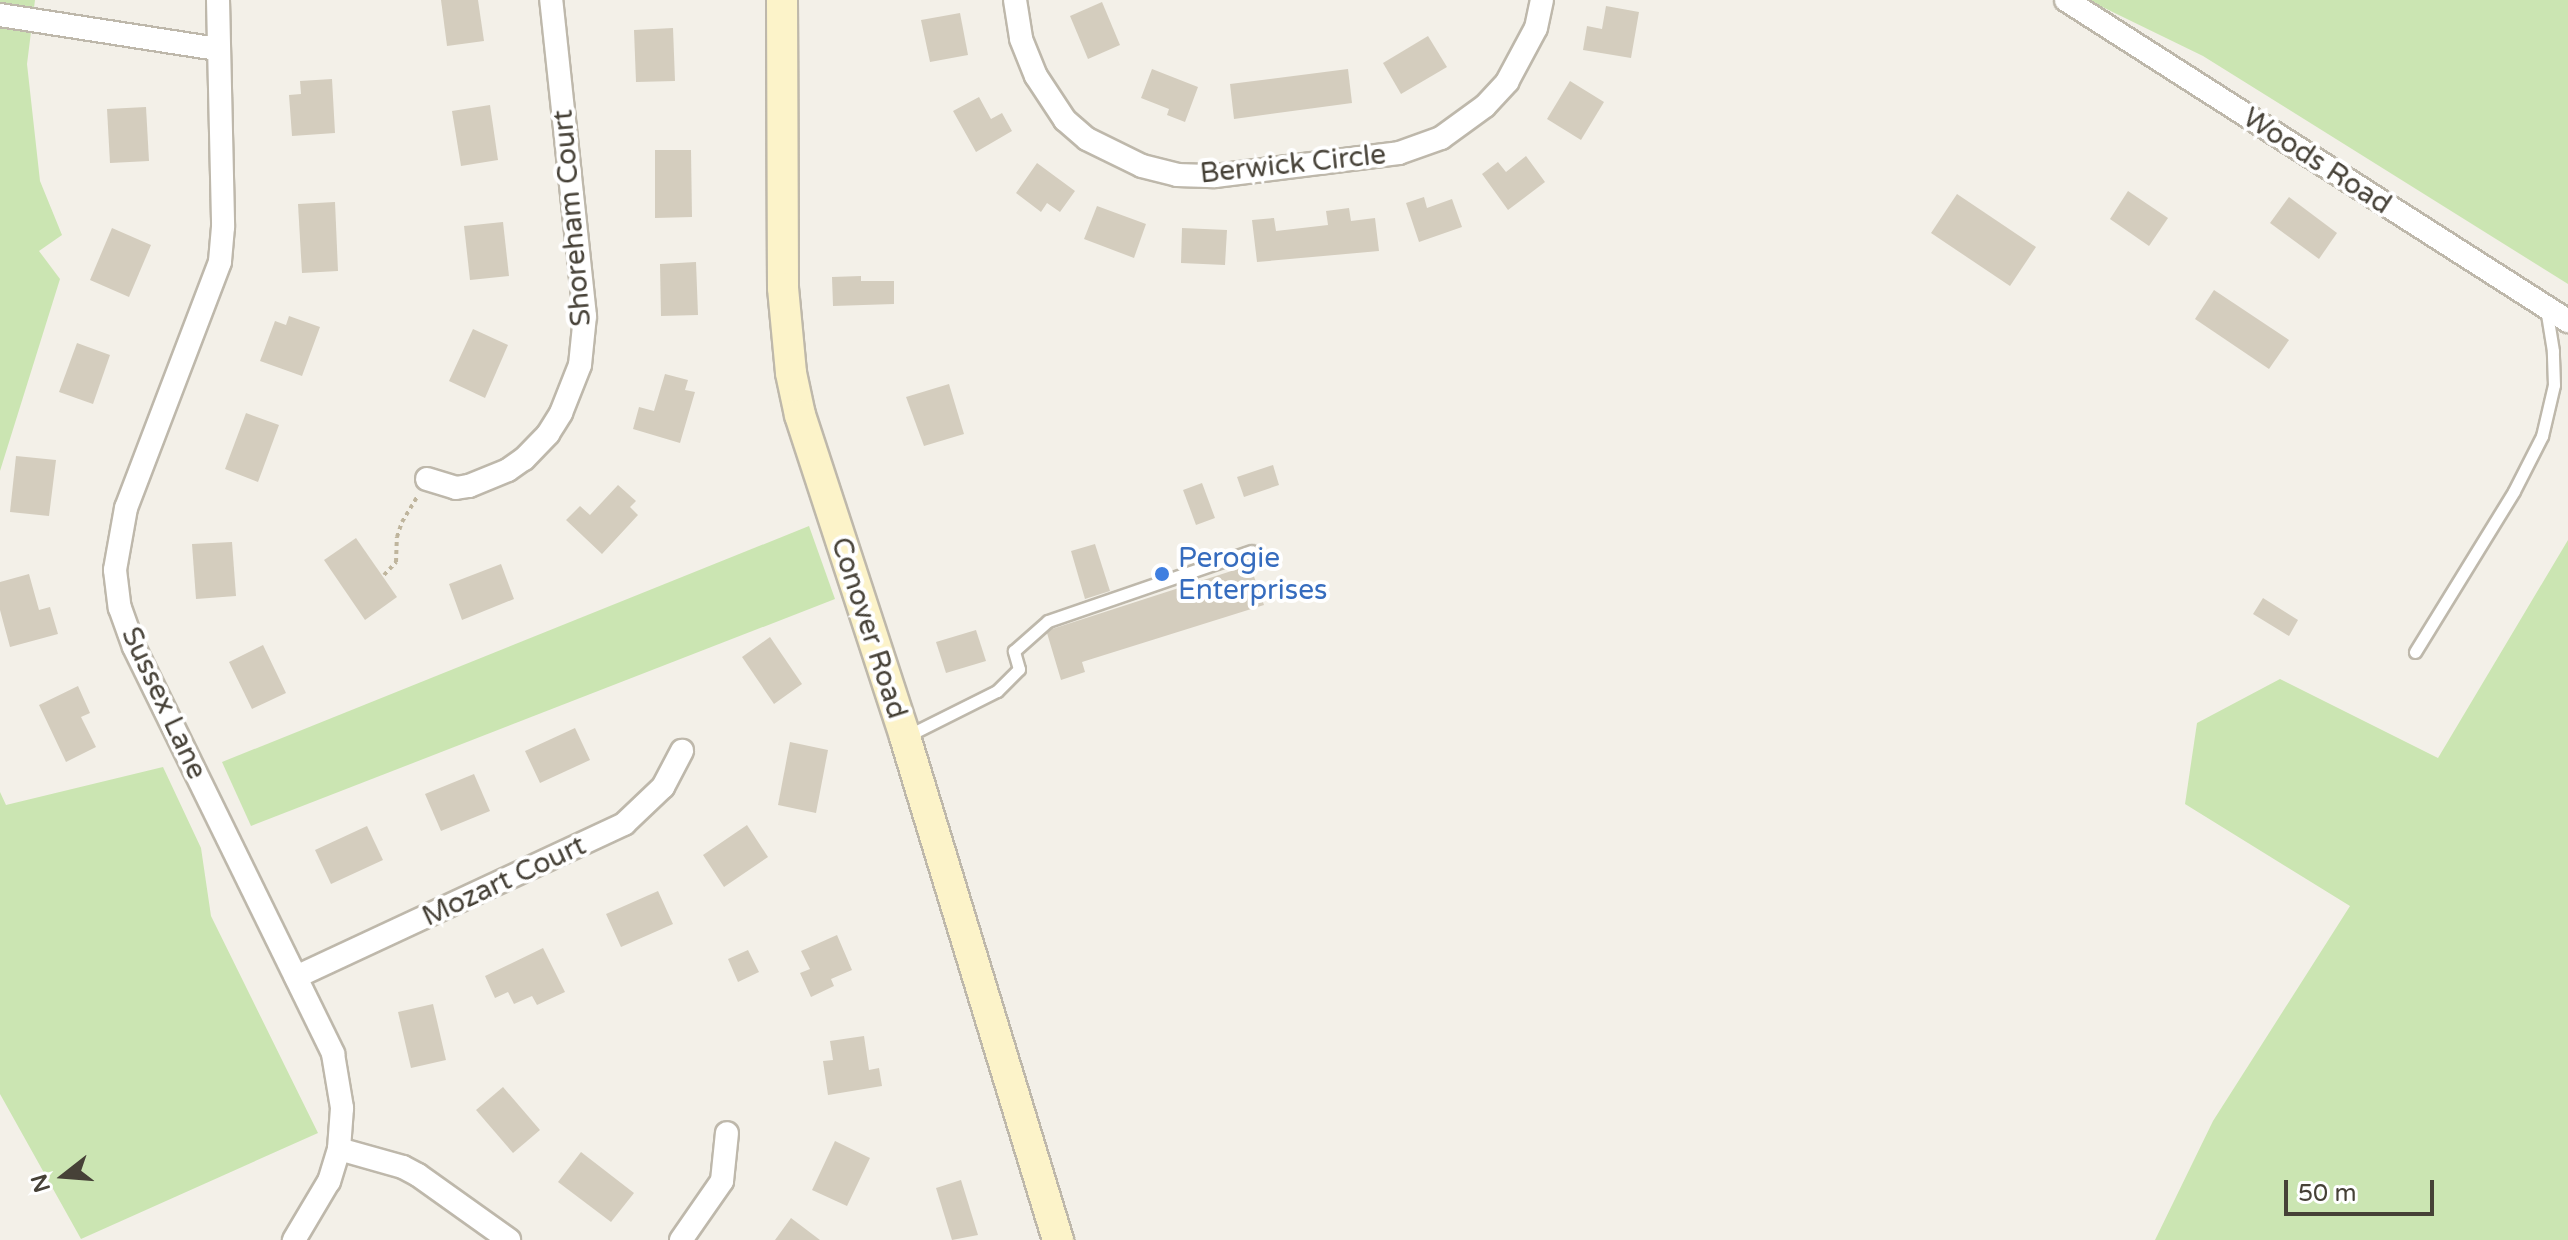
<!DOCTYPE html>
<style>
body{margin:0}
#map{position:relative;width:2568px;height:1240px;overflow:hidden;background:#f3f0e8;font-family:"Varela Round",sans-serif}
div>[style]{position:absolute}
.green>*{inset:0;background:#cbe5b2}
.building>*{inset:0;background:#d4cdbe}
.path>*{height:4px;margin-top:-2px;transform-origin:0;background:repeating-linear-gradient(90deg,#bfb59d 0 4px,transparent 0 8px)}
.roads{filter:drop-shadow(2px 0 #beb8ab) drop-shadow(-2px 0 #beb8ab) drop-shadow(0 2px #beb8ab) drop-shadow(0 -2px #beb8ab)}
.lane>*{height:11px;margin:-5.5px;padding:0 5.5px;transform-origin:5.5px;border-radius:5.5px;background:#fff}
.street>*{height:22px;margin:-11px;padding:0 11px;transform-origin:11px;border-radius:11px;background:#fff}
.secondary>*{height:30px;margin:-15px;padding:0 15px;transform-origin:15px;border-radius:15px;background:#fcf3c9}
.dots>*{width:22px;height:22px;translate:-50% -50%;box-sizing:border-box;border:4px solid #fff;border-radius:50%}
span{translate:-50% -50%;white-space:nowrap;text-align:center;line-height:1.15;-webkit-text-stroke:8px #fff;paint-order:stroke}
.street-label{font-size:28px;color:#464137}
.shop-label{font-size:28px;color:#366cbe}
.left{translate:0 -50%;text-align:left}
.north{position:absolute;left:24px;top:1136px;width:80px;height:80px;-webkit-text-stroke:6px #fff;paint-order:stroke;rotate:253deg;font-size:22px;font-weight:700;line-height:32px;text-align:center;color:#464137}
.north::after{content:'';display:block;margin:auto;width:28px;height:36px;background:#464137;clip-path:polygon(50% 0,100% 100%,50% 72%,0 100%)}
.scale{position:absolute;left:2284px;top:1180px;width:150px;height:36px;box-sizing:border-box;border:4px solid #464137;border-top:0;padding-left:10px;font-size:24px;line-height:28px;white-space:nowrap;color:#464137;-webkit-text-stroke:6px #fff;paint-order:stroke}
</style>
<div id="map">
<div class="green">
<i style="clip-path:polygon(0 0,35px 0,27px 64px,40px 181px,62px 235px,39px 251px,60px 279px,0 471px)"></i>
<i style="clip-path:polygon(2088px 0,2568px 0,2568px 284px,2203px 56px)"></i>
<i style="clip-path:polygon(809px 526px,835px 599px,251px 826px,222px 762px)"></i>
<i style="clip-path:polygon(2568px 540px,2568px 1240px,2155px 1240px,2213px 1121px,2350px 906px,2185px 804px,2197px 723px,2280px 679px,2438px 758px)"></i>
<i style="clip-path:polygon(163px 767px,201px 848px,211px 916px,318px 1133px,81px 1239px,0 1094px,0 792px,6px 805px)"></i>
</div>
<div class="building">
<i style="clip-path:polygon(441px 0,478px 0,484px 41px,447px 46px)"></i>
<i style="clip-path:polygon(1102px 2px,1120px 45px,1088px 59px,1070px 16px)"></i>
<i style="clip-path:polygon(1606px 6px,1639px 12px,1631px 58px,1583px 50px,1587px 26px,1602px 29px)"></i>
<i style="clip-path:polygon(960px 13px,968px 55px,930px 62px,921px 20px)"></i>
<i style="clip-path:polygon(673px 28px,675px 81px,636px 82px,634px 30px)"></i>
<i style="clip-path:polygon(1428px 36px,1447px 67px,1401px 94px,1383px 63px)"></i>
<i style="clip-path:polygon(1152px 69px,1198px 87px,1185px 122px,1167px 115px,1169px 109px,1141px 98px)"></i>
<i style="clip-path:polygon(1348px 69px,1352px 103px,1234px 119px,1230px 84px)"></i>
<i style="clip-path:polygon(332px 79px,335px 133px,292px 136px,289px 95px,301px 94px,300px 81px)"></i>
<i style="clip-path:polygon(1570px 81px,1604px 102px,1581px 140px,1547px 119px)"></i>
<i style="clip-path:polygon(979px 97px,991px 119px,1002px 113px,1012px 131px,976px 152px,953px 111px)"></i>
<i style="clip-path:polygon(490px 105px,498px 160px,461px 166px,452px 111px)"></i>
<i style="clip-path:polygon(146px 107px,149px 161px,110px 163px,107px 109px)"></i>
<i style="clip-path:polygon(655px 150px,691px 150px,692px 217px,655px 218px)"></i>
<i style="clip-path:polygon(1526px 156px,1545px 182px,1508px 210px,1482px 174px,1498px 162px,1506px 172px)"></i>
<i style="clip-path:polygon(1037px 163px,1075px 191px,1060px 212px,1047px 203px,1041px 212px,1016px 193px)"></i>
<i style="clip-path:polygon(2128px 191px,2168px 218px,2149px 246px,2110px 219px)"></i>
<i style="clip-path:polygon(1957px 194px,2036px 247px,2010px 286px,1931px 233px)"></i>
<i style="clip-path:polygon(1424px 197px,1427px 208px,1452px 199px,1462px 227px,1419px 242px,1406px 203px)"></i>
<i style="clip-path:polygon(2289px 197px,2337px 233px,2319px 259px,2270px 223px)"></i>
<i style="clip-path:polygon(335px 202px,338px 271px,302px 273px,298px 204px)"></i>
<i style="clip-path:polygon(1097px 206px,1146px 224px,1134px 258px,1084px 239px)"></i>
<i style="clip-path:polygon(1349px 208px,1351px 221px,1375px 218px,1379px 251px,1257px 262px,1252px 220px,1274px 218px,1276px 231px,1328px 225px,1326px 211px)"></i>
<i style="clip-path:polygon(503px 222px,509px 276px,470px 280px,464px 226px)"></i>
<i style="clip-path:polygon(112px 228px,151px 245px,129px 297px,90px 280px)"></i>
<i style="clip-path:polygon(1182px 228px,1227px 230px,1225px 265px,1181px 263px)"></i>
<i style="clip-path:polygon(696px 262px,698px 315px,661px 316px,660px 264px)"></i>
<i style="clip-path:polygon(861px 276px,861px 281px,894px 281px,894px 304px,833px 306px,832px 277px)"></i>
<i style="clip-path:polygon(2214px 290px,2289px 340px,2269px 369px,2195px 319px)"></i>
<i style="clip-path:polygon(289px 316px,320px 327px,302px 376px,260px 361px,275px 321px,286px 325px)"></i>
<i style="clip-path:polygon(473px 329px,508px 345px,485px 398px,449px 381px)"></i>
<i style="clip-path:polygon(77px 343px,110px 355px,93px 404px,59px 392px)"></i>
<i style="clip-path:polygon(665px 374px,688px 380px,685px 390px,695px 392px,680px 443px,633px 429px,639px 407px,654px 411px)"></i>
<i style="clip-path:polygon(949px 384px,964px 434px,924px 446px,906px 397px)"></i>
<i style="clip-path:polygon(246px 413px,279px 425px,258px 482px,225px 469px)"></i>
<i style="clip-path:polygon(16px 456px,56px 460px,49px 516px,10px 512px)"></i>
<i style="clip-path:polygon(1273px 465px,1279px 485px,1244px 497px,1237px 477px)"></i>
<i style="clip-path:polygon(1202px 483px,1215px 518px,1196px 525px,1183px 490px)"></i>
<i style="clip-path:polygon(618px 485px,636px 501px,630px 507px,638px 515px,602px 554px,566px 520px,580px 506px,590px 515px)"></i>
<i style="clip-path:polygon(356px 538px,397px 597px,365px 620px,324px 560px)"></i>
<i style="clip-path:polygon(232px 542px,236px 596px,196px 599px,192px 544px)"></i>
<i style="clip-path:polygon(1095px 544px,1110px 591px,1085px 599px,1071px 551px)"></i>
<i style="clip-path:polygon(501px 564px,514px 599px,462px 620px,449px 584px)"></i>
<i style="clip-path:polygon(1250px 565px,1264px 605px,1082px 662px,1085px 672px,1061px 680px,1047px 633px,1052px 629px)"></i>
<i style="clip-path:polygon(29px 574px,39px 610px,50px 607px,58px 634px,10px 647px,0 610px,0 582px)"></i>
<i style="clip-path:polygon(2263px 598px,2298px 620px,2289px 636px,2253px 614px)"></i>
<i style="clip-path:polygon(976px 630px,986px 661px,946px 673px,936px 642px)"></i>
<i style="clip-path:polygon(770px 637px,802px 684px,774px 704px,742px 657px)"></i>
<i style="clip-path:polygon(263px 645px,286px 693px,252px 709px,229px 662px)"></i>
<i style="clip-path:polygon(78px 686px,90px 713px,81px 717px,96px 747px,66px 762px,39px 705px)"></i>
<i style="clip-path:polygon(575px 728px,590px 760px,540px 783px,525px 751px)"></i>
<i style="clip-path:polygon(790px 742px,828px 750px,816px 813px,778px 805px)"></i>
<i style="clip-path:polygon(474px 774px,490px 811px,441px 831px,425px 794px)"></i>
<i style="clip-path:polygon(747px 825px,768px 857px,724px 887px,703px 855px)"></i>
<i style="clip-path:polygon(367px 826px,383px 860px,331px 884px,315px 850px)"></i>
<i style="clip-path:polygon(658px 891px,673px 924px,621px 947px,606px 914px)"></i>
<i style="clip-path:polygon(837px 935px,852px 970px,831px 979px,834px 986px,811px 997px,800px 973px,810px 969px,801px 951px)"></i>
<i style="clip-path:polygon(543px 948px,565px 992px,537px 1005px,532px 996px,514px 1004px,508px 992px,495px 998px,485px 976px)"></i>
<i style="clip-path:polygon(748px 950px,759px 972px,738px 982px,728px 959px)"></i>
<i style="clip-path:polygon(433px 1004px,446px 1060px,411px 1068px,398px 1012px)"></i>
<i style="clip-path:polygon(864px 1036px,869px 1070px,879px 1068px,882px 1086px,828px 1095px,823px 1061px,833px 1060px,830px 1041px)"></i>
<i style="clip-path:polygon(503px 1087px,540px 1130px,513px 1153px,476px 1110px)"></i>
<i style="clip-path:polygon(835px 1141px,870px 1158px,847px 1206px,812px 1190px)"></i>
<i style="clip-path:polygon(581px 1152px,634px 1193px,611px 1222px,558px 1182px)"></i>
<i style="clip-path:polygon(961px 1180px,978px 1235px,952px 1240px,936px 1188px)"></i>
<i style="clip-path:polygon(791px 1218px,820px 1240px,775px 1240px)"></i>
</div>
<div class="path">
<i style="left:384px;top:575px;width:18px;rotate:-47deg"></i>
<i style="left:396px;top:562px;width:25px;rotate:-88deg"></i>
<i style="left:397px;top:537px;width:16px;rotate:-72deg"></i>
<i style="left:402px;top:522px;width:31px;rotate:-59deg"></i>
</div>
<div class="roads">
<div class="lane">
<i style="left:2415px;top:652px;width:189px;rotate:-58.4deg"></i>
<i style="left:2514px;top:491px;width:62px;rotate:-63deg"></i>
<i style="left:2542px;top:436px;width:52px;rotate:-76.8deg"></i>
<i style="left:2554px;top:385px;width:34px;rotate:-92deg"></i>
<i style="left:2553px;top:351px;width:44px;rotate:-99.2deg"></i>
<i style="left:905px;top:737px;width:103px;rotate:-26.6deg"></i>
<i style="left:997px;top:691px;width:31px;rotate:-45deg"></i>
<i style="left:1019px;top:669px;width:19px;rotate:-106deg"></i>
<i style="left:1014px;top:651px;width:45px;rotate:-41.4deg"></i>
<i style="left:1048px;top:621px;width:215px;rotate:-19deg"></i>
</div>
<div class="street">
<i style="left:218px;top:0;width:227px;rotate:88.7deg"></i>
<i style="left:223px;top:227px;width:35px;rotate:95deg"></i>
<i style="left:220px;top:262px;width:263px;rotate:110.9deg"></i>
<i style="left:126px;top:508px;width:63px;rotate:100.1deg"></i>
<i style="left:115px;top:570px;width:38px;rotate:83deg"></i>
<i style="left:120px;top:608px;width:41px;rotate:70.3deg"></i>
<i style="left:134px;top:647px;width:453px;rotate:63.9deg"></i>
<i style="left:333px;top:1054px;width:55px;rotate:80.5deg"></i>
<i style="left:342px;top:1108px;width:41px;rotate:94.2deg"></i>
<i style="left:339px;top:1149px;width:34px;rotate:107deg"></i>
<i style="left:329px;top:1181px;width:69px;rotate:120.7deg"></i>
<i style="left:1015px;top:0;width:39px;rotate:81deg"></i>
<i style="left:1021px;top:39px;width:40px;rotate:68deg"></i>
<i style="left:1036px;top:76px;width:53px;rotate:56.6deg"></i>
<i style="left:1065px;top:120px;width:29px;rotate:41deg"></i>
<i style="left:1087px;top:139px;width:61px;rotate:26.1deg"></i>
<i style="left:1142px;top:166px;width:36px;rotate:14deg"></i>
<i style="left:1177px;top:175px;width:38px;rotate:2deg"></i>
<i style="left:1215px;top:176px;width:185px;rotate:-7.1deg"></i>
<i style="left:1399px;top:153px;width:45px;rotate:-19.7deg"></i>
<i style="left:1441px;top:138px;width:54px;rotate:-36deg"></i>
<i style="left:1485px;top:106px;width:33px;rotate:-47deg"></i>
<i style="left:1507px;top:82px;width:61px;rotate:-61.8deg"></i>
<i style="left:1536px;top:28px;width:29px;rotate:-78deg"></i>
<i style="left:2066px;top:0;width:596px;rotate:32.6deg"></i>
<i style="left:0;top:15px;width:221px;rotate:8.9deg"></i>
<i style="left:427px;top:479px;width:30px;rotate:17deg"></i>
<i style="left:456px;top:488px;width:13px;rotate:-9deg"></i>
<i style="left:469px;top:486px;width:42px;rotate:-22.3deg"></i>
<i style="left:508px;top:470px;width:19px;rotate:-35deg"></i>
<i style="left:524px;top:459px;width:35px;rotate:-46deg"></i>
<i style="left:548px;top:434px;width:25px;rotate:-58deg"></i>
<i style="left:561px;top:413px;width:52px;rotate:-68.4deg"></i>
<i style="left:580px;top:365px;width:49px;rotate:-84.2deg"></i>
<i style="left:585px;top:316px;width:318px;rotate:-96.1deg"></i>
<i style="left:296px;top:977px;width:362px;rotate:-25deg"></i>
<i style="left:624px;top:824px;width:54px;rotate:-43.5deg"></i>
<i style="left:663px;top:787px;width:41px;rotate:-62.2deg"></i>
<i style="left:339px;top:1149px;width:66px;rotate:15.7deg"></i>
<i style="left:403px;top:1167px;width:17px;rotate:28deg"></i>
<i style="left:418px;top:1175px;width:112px;rotate:35.5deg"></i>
<i style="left:681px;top:1240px;width:72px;rotate:-55.2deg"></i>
<i style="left:722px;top:1181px;width:48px;rotate:-84.1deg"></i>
</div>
<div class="secondary">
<i style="left:782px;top:0;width:288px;rotate:89.8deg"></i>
<i style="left:783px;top:288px;width:85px;rotate:84.6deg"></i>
<i style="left:791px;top:373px;width:43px;rotate:77.9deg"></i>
<i style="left:800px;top:415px;width:339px;rotate:71.9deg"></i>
<i style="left:905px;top:737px;width:526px;rotate:73.08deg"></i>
</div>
</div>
<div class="dots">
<i style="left:1162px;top:574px;background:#3f7fe0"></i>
</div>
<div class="street-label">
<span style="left:2317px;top:161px;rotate:33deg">Woods Road</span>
<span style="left:1293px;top:164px;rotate:-6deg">Berwick Circle</span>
<span style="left:572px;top:218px;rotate:-95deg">Shoreham Court</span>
<span style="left:869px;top:628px;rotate:72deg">Conover Road</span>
<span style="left:164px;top:703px;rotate:65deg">Sussex Lane</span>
<span style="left:504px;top:881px;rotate:-25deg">Mozart Court</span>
</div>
<div class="shop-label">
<span class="left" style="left:1178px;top:574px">Perogie<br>Enterprises</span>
</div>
<div class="north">N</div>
<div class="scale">50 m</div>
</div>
